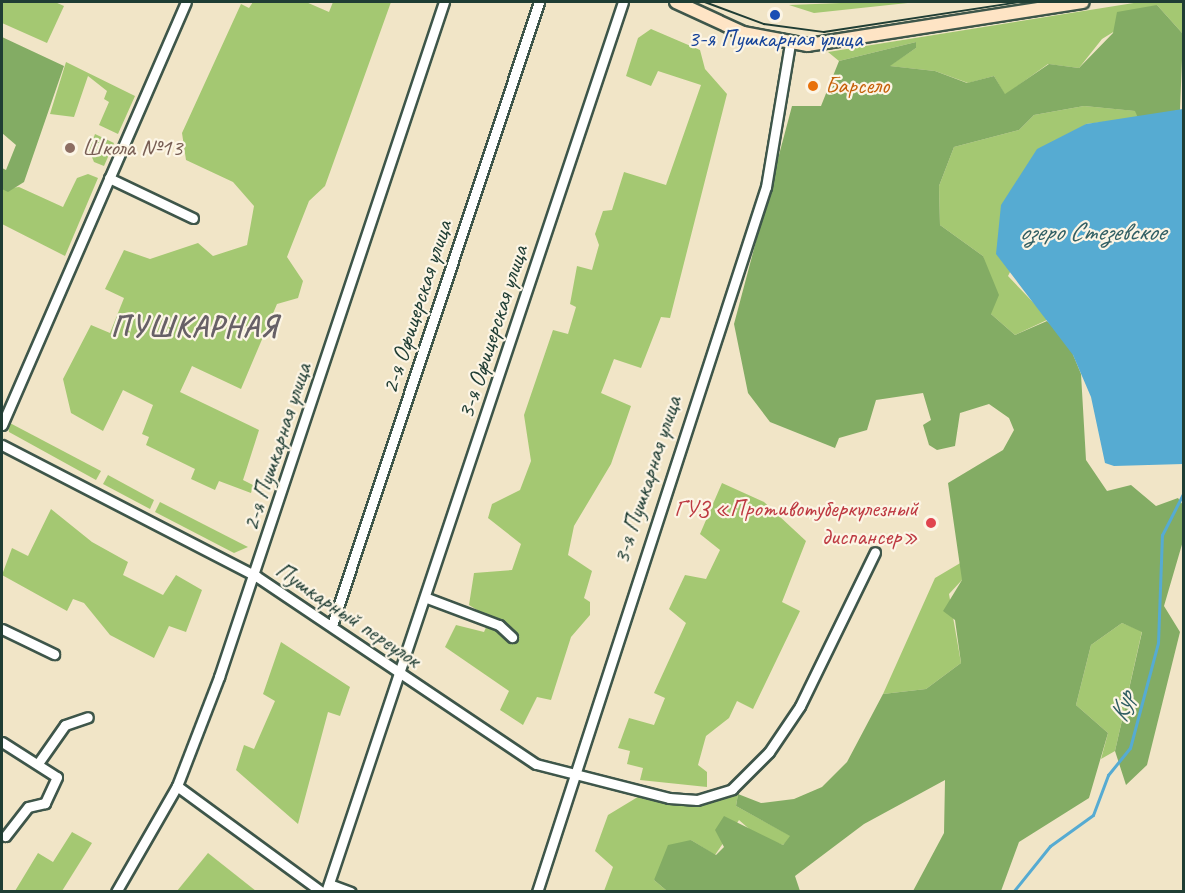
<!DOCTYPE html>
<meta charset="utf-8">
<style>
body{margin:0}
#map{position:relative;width:1185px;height:893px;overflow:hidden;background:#f1e5c7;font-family:Caveat,sans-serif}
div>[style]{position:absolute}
.green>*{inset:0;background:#a4c872}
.forest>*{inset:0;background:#83ac64}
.water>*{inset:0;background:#56abd2}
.stream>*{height:3px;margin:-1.5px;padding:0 1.5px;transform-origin:1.5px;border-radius:1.5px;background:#56abd2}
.roads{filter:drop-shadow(2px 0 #3e564a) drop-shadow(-2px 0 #3e564a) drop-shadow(0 2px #3e564a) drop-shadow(0 -2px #3e564a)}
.street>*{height:9px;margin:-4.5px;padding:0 4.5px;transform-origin:4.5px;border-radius:4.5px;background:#fff}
.secondary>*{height:12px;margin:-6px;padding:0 6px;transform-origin:6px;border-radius:6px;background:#fee4c5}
.tram>*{height:1.5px;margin:-0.75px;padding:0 0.75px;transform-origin:0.75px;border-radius:0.75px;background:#1f3d34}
.dots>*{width:16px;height:16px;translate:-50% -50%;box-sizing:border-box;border:3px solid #fcf5e5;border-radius:50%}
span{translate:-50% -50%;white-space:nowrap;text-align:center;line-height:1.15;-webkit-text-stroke:4.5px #fcf5e5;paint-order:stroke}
.transit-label{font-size:24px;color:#164399}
.food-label{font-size:24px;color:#c56008}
.left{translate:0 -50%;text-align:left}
.education-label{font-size:24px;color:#785e54}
.street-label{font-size:24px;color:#1f3d34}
.health-label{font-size:24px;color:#be3a42}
.right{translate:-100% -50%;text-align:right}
.water-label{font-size:26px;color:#305e63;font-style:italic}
.district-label{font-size:30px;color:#676067;font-weight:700;letter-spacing:1.5px}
.frame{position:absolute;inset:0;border:3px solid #1f3d34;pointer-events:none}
</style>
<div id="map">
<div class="green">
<i style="clip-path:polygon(2px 2px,55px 2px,64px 6px,47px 43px,2px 23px)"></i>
<i style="clip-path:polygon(253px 2px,306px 2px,329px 12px,333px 2px,391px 2px,325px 186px,309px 201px,287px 257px,303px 281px,298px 298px,277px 304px,241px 389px,192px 366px,180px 392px,259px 430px,243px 480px,253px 485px,251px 493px,219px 481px,215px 490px,191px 479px,195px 469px,146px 445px,149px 437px,142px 434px,153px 405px,123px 390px,103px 431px,71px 413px,63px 379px,91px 325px,110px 333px,124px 298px,105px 289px,124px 250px,150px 259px,198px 243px,213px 256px,247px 245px,254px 206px,233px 182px,186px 160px,182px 133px,241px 4px,249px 8px)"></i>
<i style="clip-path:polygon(917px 2px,814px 13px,789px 5px,867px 2px)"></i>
<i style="clip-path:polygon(1140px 2px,1183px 2px,1183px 34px,1157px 5px,1102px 39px,1079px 68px,1048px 64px,1005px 95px,994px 76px,968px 83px,935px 71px,889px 66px,916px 48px,916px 42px,839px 61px,828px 52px)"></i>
<i style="clip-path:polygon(651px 29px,700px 50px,705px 69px,727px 94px,670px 318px,661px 317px,641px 368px,614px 359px,601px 393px,631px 406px,611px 464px,574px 526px,568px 555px,592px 571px,584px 598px,590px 602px,590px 615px,571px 637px,551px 700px,537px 697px,523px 725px,500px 710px,509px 691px,445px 647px,456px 625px,484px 632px,490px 618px,469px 605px,474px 573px,512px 570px,521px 544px,488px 518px,492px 504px,520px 490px,531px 461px,524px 415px,553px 330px,568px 334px,576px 307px,570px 304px,577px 266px,592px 270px,599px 245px,595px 234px,603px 211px,612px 210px,624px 172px,666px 185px,701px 85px,658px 71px,651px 86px,626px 76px,638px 38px)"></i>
<i style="clip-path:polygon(66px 62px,135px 96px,118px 134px,99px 125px,109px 102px,104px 99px,107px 91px,88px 76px,74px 117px,50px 114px)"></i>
<i style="clip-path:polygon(1084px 106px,1136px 111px,1138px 118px,1086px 124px,1008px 276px,1049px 319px,1015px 335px,991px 314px,983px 256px,940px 225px,939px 186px,954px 147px,1019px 130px,1034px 115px)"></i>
<i style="clip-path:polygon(95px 134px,114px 143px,104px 166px,94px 162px,89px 150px)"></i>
<i style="clip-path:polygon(88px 174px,98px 178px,65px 256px,2px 224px,2px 189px,19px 187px,63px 207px,77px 178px)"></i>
<i style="clip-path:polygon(8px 422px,101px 471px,96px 480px,9px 432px)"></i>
<i style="clip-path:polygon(108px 475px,154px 500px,150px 509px,103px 484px)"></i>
<i style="clip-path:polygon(722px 483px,764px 502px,806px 541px,782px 602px,800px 611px,753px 709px,737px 701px,729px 718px,706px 736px,698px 765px,707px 772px,707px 787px,640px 780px,643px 768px,627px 764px,630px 751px,618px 748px,629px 718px,654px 725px,665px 698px,654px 693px,686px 623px,669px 609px,685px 575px,706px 579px,720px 550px,700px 534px)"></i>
<i style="clip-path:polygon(160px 502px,248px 547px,234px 553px,155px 512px)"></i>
<i style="clip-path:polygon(51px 509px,92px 542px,128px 562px,123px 575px,163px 595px,176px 575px,202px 590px,186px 632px,169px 626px,154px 658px,110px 635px,84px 603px,73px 599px,67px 611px,2px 575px,12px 548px,28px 556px)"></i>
<i style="clip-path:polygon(962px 562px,962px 580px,949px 594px,961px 663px,926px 689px,883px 694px,935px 578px)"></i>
<i style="clip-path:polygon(1122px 623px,1142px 631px,1115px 751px,1101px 759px,1108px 733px,1076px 705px,1091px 645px)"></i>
<i style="clip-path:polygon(281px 642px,350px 687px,340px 716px,328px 712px,298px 824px,236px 770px,244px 745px,254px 749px,275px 701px,263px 694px)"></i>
<i style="clip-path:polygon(738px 794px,736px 806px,791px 836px,783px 845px,756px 835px,739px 820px,715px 855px,691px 840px,654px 880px,667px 891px,604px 891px,613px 867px,595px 851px,608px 815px,641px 795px,689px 804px)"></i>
<i style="clip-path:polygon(72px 832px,92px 843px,62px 891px,15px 891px,38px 853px,53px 862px)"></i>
<i style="clip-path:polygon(208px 853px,256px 891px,177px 891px)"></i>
</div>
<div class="forest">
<i style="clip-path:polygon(1157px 5px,1183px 34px,1180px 110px,1138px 118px,1135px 111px,1084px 106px,1034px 115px,1019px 130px,954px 147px,939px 186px,940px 225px,983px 256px,999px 295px,991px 314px,1015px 335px,1047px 321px,1067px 340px,1081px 374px,1086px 460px,1107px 491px,1131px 485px,1156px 506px,1178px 498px,1183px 505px,1183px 541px,1164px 606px,1180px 632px,1147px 765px,1126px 785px,1115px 751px,1142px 632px,1122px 623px,1091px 645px,1076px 705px,1108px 733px,1089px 798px,1019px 842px,1001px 891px,913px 891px,944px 833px,945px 780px,864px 824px,795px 876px,800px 891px,667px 891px,654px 880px,668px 845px,691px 840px,716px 855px,724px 847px,715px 830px,724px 816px,783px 845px,790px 836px,736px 806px,738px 794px,761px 803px,794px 799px,822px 787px,847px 762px,883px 694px,926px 689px,961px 663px,955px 620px,943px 611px,962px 580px,948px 483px,1003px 450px,1014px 430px,1009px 418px,989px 404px,960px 413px,955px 446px,937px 450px,929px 445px,923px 425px,931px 420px,923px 393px,876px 400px,867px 430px,839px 438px,835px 448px,770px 422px,748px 393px,734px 324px,792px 106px,821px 106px,839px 61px,916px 42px,916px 48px,890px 66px,935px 71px,967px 83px,994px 76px,1005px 94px,1049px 64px,1079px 68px,1113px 33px,1117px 12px)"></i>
<i style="clip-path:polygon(2px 37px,64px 66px,24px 182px,8px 192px,2px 189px,2px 168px,6px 170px,16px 145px,2px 133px)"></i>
</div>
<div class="water">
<i style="clip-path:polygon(1183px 109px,1183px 464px,1114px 466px,1105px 463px,1091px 397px,1073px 355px,996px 254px,1001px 205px,1037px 149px,1086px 124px)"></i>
</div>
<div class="stream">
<i style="left:1013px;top:892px;width:59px;rotate:-51.2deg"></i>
<i style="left:1050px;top:846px;width:53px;rotate:-35.8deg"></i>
<i style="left:1093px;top:815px;width:43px;rotate:-69.4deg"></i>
<i style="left:1108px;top:775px;width:35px;rotate:-51deg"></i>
<i style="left:1130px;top:748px;width:109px;rotate:-75.1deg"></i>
<i style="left:1158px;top:643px;width:108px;rotate:-87.9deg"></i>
<i style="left:1162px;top:535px;width:48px;rotate:-62.9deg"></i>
</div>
<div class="roads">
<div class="street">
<i style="left:109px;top:178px;width:93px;rotate:25.5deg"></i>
<i style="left:2px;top:425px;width:461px;rotate:-66.5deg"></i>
<i style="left:2px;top:445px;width:286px;rotate:27.3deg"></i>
<i style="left:256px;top:576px;width:337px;rotate:33.9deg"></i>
<i style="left:536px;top:764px;width:137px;rotate:14.3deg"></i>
<i style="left:669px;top:798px;width:28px;rotate:4deg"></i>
<i style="left:697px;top:800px;width:37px;rotate:-17deg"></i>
<i style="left:732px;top:789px;width:52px;rotate:-45deg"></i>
<i style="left:769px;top:752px;width:55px;rotate:-56deg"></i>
<i style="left:800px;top:706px;width:171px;rotate:-64deg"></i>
<i style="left:427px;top:598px;width:77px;rotate:20.6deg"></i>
<i style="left:499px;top:625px;width:18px;rotate:43deg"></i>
<i style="left:332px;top:625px;width:656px;rotate:-71.62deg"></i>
<i style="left:2px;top:629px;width:58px;rotate:25.7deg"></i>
<i style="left:2px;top:742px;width:65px;rotate:32.5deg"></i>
<i style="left:57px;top:777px;width:29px;rotate:115deg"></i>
<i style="left:45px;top:803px;width:17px;rotate:167deg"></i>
<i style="left:28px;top:807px;width:37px;rotate:128deg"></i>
<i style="left:39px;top:762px;width:45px;rotate:-54.9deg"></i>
<i style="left:65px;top:725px;width:24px;rotate:-19deg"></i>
<i style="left:177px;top:786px;width:180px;rotate:36.2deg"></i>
<i style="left:329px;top:884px;width:23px;rotate:20deg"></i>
<i style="left:116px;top:892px;width:122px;rotate:-60.1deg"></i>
<i style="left:177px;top:786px;width:117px;rotate:-68.9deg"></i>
<i style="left:219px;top:677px;width:712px;rotate:-71.57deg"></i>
<i style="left:326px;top:892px;width:938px;rotate:-71.55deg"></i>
<i style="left:537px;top:892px;width:741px;rotate:-72.01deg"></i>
<i style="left:766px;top:187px;width:146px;rotate:-80.5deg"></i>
</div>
<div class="secondary">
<i style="left:676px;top:2px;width:74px;rotate:24.8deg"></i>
<i style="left:743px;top:33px;width:66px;rotate:10.5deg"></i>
<i style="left:808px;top:45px;width:278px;rotate:-8.9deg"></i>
</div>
</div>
<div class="tram">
<i style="left:705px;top:2px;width:63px;rotate:20.4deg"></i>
<i style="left:764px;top:24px;width:61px;rotate:7.6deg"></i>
<i style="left:824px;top:32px;width:197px;rotate:-8.7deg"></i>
</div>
<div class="dots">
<i style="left:775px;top:15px;background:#1a4fb4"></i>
<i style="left:813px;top:86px;background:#e8710a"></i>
<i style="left:70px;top:148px;background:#8d6e63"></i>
<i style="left:931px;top:523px;background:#e0444e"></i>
</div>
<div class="transit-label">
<span style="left:775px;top:39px">3-я Пушкарная улица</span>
</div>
<div class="food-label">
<span class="left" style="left:825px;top:86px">Барсело</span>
</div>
<div class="education-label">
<span class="left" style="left:82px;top:148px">Школа №13</span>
</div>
<div class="street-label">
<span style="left:417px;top:307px;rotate:-72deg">2-я Офицерская улица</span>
<span style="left:493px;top:332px;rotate:-72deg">3-я Офицерская улица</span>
<span style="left:277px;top:447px;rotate:-72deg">2-я Пушкарная улица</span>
<span style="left:647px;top:480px;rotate:-72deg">3-я Пушкарная улица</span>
<span style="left:348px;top:615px;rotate:34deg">Пушкарный переулок</span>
</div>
<div class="health-label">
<span class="right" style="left:918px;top:523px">ГУЗ «Противотуберкулезный<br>диспансер»</span>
</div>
<div class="water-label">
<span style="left:1092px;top:232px">озеро Стезевское</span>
<span style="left:1122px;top:707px;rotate:-75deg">Кур</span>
</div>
<div class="district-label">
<span style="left:195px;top:326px">ПУШКАРНАЯ</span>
</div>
<div class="frame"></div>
</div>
